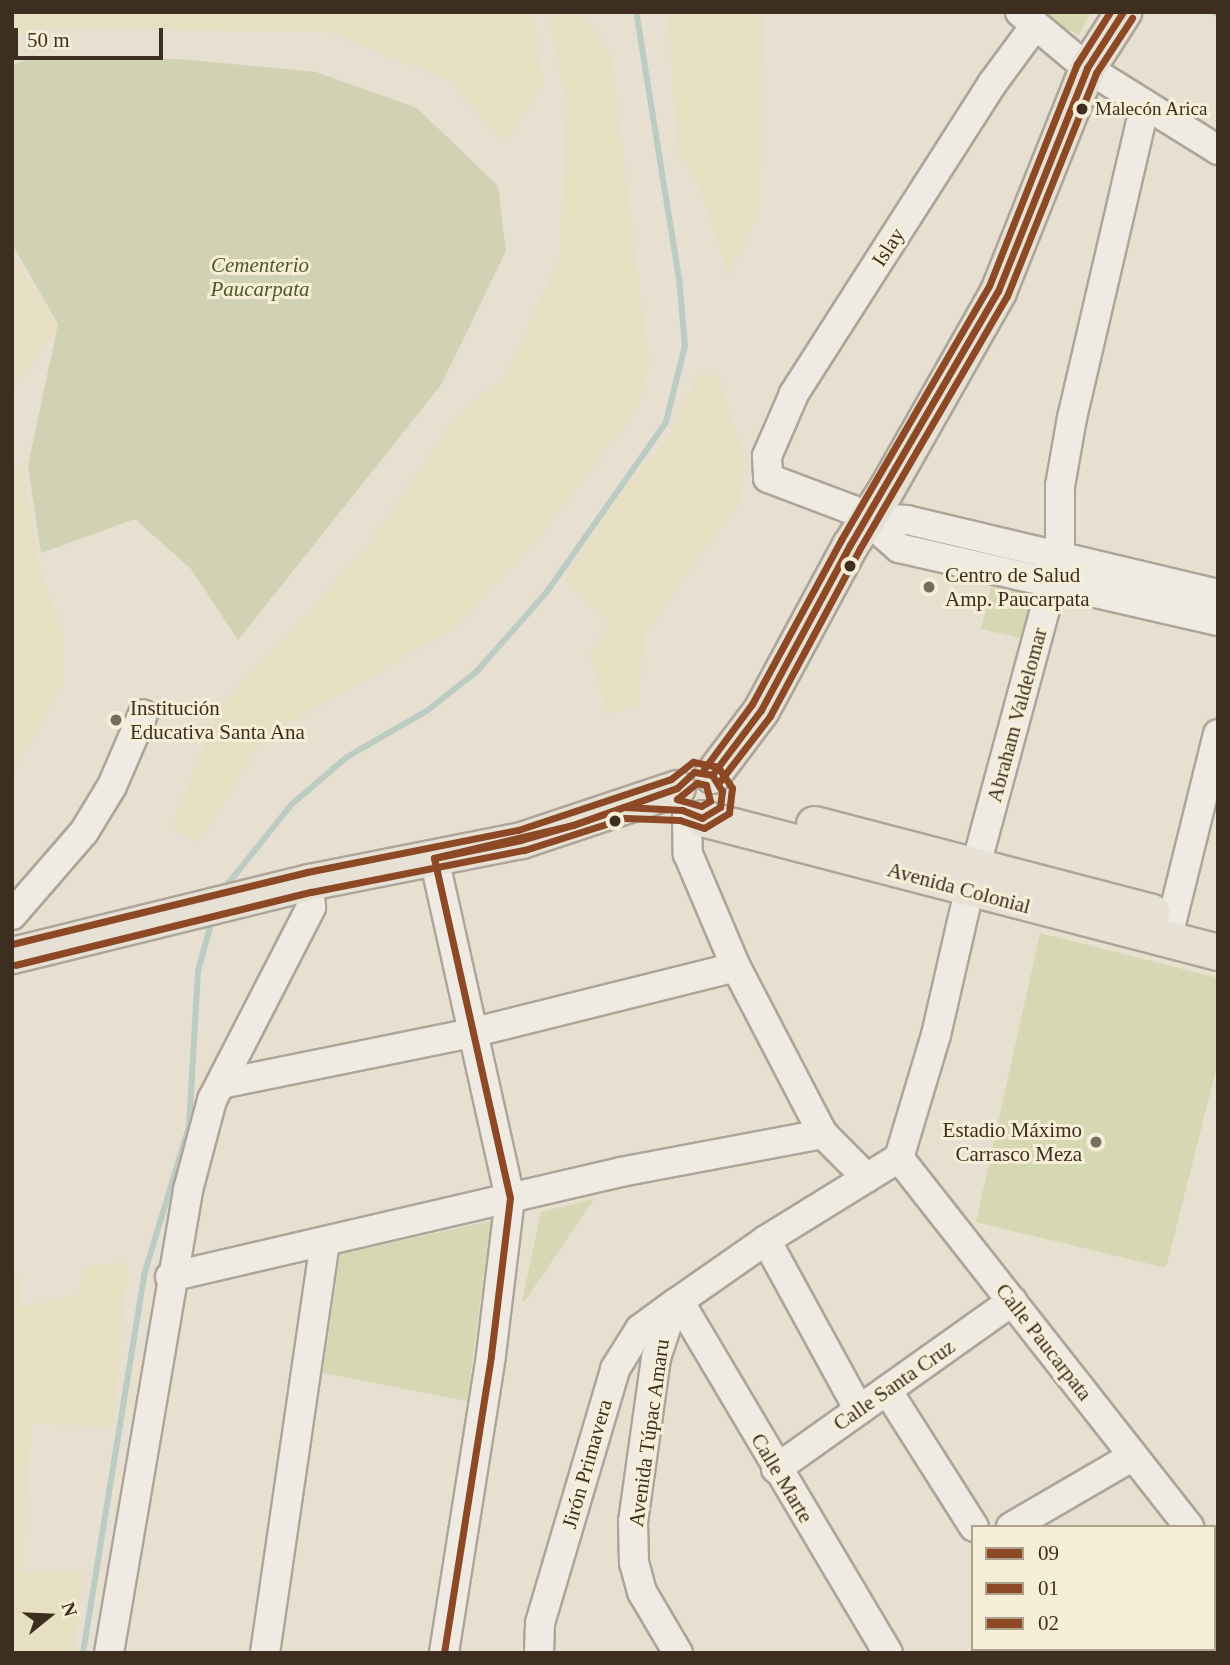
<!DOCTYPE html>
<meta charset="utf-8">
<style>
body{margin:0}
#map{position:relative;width:1230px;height:1665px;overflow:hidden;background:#e7e0d1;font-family:Georgia,serif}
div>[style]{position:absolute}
.farmland>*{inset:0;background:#e6dfc2}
.green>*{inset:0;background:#d6d7b3}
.cemetery>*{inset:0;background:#d1d1b3}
.stream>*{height:6px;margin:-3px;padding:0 3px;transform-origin:3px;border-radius:3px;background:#bcccc2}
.roads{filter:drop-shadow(2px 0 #ada599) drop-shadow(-2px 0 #ada599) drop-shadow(0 2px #ada599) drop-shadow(0 -2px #ada599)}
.minor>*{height:28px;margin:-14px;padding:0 14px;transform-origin:14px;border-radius:14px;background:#efebe3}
.major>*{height:35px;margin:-17.5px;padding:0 17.5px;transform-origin:17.5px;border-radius:17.5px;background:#e6e1d4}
.bus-1>*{height:7px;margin:-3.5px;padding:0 3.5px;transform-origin:3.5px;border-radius:3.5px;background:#8d4925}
.bus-2>*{height:7px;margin:-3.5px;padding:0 3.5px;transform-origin:3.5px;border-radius:3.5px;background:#8d4925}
.bus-3>*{height:7px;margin:-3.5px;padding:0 3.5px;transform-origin:3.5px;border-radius:3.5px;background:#8d4925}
.dots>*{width:19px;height:19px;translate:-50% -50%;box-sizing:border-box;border:4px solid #f7eed8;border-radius:50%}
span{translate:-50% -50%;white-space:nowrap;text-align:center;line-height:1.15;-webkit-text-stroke:6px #f7eed8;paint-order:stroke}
.bus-label{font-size:19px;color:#3d2e20}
.left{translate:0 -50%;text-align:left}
.street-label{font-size:21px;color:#3d2e20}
.park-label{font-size:21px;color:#4d5a26;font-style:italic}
.poi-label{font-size:21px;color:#3d2e20}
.right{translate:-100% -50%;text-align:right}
.frame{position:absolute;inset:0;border:14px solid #3d2e20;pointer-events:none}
.legend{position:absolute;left:971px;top:1525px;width:245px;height:126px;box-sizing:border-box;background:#f7eed8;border:2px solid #ada18e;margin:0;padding:9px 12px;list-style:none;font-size:21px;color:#3d2e20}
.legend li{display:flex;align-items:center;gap:14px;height:35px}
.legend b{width:35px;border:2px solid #ada18e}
.north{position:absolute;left:14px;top:1581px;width:70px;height:70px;-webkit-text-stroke:5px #f7eed8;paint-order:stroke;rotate:72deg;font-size:19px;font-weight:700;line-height:28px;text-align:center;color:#3d2e20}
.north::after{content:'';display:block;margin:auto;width:24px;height:32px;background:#3d2e20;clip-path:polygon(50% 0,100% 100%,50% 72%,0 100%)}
.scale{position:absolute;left:14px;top:28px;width:149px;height:32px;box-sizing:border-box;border:4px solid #3d2e20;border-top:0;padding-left:9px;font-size:21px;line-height:24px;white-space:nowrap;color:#3d2e20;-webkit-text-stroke:5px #f7eed8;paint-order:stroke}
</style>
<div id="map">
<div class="farmland">
<i style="clip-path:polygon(12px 12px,532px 12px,544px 85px,506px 142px,448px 80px,328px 32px,38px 29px,12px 39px)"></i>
<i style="clip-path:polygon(548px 12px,583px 12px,611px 56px,649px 365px,637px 409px,530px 548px,454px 628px,262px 739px,199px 841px,172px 828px,219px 708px,364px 552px,453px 420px,505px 377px,561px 256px,566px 100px)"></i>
<i style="clip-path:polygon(668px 12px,764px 12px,759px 211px,728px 274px,698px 182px,678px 151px)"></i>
<i style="clip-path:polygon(12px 251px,58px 329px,12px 388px)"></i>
<i style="clip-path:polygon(699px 373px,718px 376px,744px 457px,740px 501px,645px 632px,637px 706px,607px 713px,590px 651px,611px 625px,564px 580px,613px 504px,673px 430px)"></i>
<i style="clip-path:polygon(23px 466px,38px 562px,62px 631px,62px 686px,12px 774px,12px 472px)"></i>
<i style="clip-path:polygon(128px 1263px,112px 1427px,31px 1423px,22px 1572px,83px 1572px,74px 1653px,12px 1653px,12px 1278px,20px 1278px,21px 1307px,81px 1294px,83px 1266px)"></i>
</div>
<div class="green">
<i style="clip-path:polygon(1042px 12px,1091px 12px,1079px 35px,1047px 20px)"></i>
<i style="clip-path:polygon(992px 583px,1032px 594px,1023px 639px,981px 629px)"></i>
<i style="clip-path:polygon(1040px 933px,1218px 978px,1218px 1062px,1166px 1268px,976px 1222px)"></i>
<i style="clip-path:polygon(594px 1199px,525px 1301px,522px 1301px,541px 1212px)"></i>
<i style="clip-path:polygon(491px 1221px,467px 1401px,323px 1373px,340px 1254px)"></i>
</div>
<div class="cemetery">
<i style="clip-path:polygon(31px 58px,180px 59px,316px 72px,417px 108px,498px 186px,506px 251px,441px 385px,238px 640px,191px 569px,135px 519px,41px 553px,28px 465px,58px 324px,12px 244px,12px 65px)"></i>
</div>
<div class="stream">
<i style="left:1214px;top:12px;width:4px;rotate:27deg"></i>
<i style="left:223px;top:890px;width:110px;rotate:-51.3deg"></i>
<i style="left:292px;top:804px;width:72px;rotate:-40.5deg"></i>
<i style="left:347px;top:757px;width:94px;rotate:-30.1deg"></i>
<i style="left:428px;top:710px;width:63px;rotate:-38.5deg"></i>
<i style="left:477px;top:671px;width:104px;rotate:-48.5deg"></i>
<i style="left:546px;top:593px;width:209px;rotate:-54.9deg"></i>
<i style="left:666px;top:422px;width:78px;rotate:-76deg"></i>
<i style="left:685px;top:346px;width:67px;rotate:-95.1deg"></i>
<i style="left:679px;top:279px;width:270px;rotate:-99.1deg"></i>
<i style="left:83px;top:1653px;width:383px;rotate:-80.8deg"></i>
<i style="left:144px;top:1275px;width:155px;rotate:-73.1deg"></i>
<i style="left:189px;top:1127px;width:156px;rotate:-86.7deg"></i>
<i style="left:198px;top:971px;width:53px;rotate:-74.6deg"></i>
</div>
<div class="roads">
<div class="minor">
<i style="left:1020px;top:12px;width:87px;rotate:39.9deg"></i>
<i style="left:1087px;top:68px;width:155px;rotate:32deg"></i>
<i style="left:1034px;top:27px;width:71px;rotate:126.4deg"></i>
<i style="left:992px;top:84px;width:368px;rotate:122.6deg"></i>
<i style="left:794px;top:394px;width:68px;rotate:113.5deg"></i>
<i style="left:767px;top:456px;width:22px;rotate:87deg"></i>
<i style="left:768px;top:478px;width:96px;rotate:20.7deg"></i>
<i style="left:858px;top:512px;width:55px;rotate:41.3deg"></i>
<i style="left:899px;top:548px;width:327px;rotate:12.9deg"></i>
<i style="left:868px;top:518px;width:39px;rotate:3deg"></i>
<i style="left:907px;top:520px;width:320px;rotate:13.4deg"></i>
<i style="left:687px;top:815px;width:39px;rotate:89deg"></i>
<i style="left:688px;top:854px;width:123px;rotate:67deg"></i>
<i style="left:736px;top:967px;width:188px;rotate:62.5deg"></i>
<i style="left:823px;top:1134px;width:62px;rotate:45deg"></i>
<i style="left:434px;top:858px;width:348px;rotate:77.4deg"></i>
<i style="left:510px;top:1198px;width:159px;rotate:96.9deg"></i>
<i style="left:491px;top:1356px;width:301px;rotate:99deg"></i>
<i style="left:12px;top:915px;width:110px;rotate:-49.1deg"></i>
<i style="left:84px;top:832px;width:54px;rotate:-58.7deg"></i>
<i style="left:112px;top:786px;width:78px;rotate:-66.7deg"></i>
<i style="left:1167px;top:940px;width:212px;rotate:-76.1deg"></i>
<i style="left:221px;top:1084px;width:255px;rotate:-11.5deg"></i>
<i style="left:471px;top:1033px;width:273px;rotate:-14deg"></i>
<i style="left:899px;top:1158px;width:128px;rotate:-73.3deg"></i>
<i style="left:936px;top:1035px;width:148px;rotate:-77.1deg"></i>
<i style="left:969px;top:891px;width:349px;rotate:-74.9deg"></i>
<i style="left:1060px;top:554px;width:68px;rotate:-90deg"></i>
<i style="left:1060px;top:486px;width:69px;rotate:-80deg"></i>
<i style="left:1072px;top:418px;width:322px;rotate:-76.9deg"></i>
<i style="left:899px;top:1158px;width:469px;rotate:51.8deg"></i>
<i style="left:766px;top:1240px;width:194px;rotate:61.3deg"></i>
<i style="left:170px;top:1277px;width:463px;rotate:-13.1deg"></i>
<i style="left:621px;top:1172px;width:206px;rotate:-10.7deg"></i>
<i style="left:679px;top:1301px;width:409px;rotate:59.3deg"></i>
<i style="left:887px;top:1390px;width:162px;rotate:57.6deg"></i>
<i style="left:776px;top:1469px;width:290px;rotate:-35.4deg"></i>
<i style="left:1011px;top:1527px;width:141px;rotate:-30.2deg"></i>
<i style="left:1214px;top:1559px;width:6px;rotate:45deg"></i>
<i style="left:1214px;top:1619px;width:4px;rotate:-27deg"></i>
<i style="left:1053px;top:1649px;width:4px;rotate:63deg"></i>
<i style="left:109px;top:1653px;width:470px;rotate:-80.3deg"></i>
<i style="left:188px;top:1190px;width:93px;rotate:-75.1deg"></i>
<i style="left:212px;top:1100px;width:217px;rotate:-62.8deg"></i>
<i style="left:311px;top:907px;width:25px;rotate:-95deg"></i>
<i style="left:265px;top:1653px;width:416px;rotate:-81.7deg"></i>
<i style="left:539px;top:1653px;width:30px;rotate:-88deg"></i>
<i style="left:540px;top:1623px;width:265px;rotate:-73.5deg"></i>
<i style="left:615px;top:1369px;width:47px;rotate:-58deg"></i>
<i style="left:640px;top:1329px;width:46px;rotate:-36.1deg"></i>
<i style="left:678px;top:1653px;width:71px;rotate:-120.5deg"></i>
<i style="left:642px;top:1592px;width:30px;rotate:-105deg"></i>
<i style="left:634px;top:1563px;width:41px;rotate:-91.4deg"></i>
<i style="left:633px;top:1522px;width:166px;rotate:-82deg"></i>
<i style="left:656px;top:1358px;width:47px;rotate:-71.6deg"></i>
<i style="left:671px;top:1313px;width:14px;rotate:-56deg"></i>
<i style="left:679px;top:1301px;width:106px;rotate:-35deg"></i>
<i style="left:766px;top:1240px;width:156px;rotate:-31.7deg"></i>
<i style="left:1159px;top:1653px;width:7px;rotate:-34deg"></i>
</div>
<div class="major">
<i style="left:712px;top:775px;width:81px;rotate:-53deg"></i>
<i style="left:761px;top:710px;width:187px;rotate:-61.7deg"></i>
<i style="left:850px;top:545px;width:64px;rotate:-57.1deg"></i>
<i style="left:885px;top:491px;width:230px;rotate:-60.5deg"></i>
<i style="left:998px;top:291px;width:240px;rotate:-68.2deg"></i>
<i style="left:1087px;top:68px;width:67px;rotate:-57.3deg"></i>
<i style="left:702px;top:818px;width:533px;rotate:14.56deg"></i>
<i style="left:814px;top:824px;width:349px;rotate:14.6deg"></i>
<i style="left:12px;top:955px;width:306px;rotate:-13.8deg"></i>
<i style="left:309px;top:882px;width:216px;rotate:-11.2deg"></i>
<i style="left:521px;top:840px;width:164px;rotate:-18.4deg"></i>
</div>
</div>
<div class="bus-1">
<i style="left:694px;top:772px;width:18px;rotate:9deg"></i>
<i style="left:712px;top:775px;width:19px;rotate:58deg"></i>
<i style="left:722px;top:791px;width:16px;rotate:97deg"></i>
<i style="left:720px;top:807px;width:21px;rotate:149deg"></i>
<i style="left:702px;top:818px;width:22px;rotate:-158deg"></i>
<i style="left:682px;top:810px;width:58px;rotate:-177deg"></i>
<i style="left:624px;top:807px;width:54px;rotate:160.6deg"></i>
<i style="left:573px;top:825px;width:110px;rotate:-19.6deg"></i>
<i style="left:677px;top:788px;width:23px;rotate:-43deg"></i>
<i style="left:712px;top:775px;width:81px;rotate:-53deg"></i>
<i style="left:761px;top:710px;width:187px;rotate:-61.7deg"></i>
<i style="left:850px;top:545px;width:294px;rotate:-59.8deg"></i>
<i style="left:998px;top:291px;width:240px;rotate:-68.2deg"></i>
<i style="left:1087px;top:68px;width:67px;rotate:-57.3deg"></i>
<i style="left:573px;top:825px;width:54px;rotate:163.9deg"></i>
<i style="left:521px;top:840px;width:89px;rotate:168.3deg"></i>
<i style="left:434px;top:858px;width:143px;rotate:-13.4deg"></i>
<i style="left:434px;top:858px;width:348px;rotate:77.4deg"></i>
<i style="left:510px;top:1198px;width:159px;rotate:96.9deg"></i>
<i style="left:491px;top:1356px;width:301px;rotate:99deg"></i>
</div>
<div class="bus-2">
<i style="left:720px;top:781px;width:82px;rotate:-52.4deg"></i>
<i style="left:770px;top:716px;width:188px;rotate:-61.8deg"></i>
<i style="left:859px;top:550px;width:294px;rotate:-59.8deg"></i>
<i style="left:1007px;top:296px;width:240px;rotate:-68.2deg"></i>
<i style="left:1096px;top:73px;width:66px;rotate:-56.8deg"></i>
<i style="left:697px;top:783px;width:9px;rotate:13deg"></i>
<i style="left:706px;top:785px;width:16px;rotate:76deg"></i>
<i style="left:710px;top:801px;width:10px;rotate:151deg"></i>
<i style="left:701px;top:806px;width:25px;rotate:-164deg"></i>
<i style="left:677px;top:799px;width:26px;rotate:-39deg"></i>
<i style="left:12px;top:944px;width:304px;rotate:-13.7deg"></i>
<i style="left:307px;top:872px;width:215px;rotate:-11.3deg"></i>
<i style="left:15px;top:965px;width:305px;rotate:-13.9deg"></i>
<i style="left:311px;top:892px;width:217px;rotate:-11.2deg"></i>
</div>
<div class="bus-3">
<i style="left:704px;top:769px;width:81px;rotate:-53.6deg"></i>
<i style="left:752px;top:704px;width:187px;rotate:-61.5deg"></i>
<i style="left:841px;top:540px;width:294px;rotate:-59.8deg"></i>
<i style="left:989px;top:286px;width:239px;rotate:-68.4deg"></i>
<i style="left:1077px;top:64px;width:62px;rotate:-57.6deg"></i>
<i style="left:518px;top:830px;width:161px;rotate:-18.4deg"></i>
<i style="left:671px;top:779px;width:28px;rotate:-38deg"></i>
<i style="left:693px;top:762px;width:25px;rotate:11deg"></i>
<i style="left:718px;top:767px;width:25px;rotate:56deg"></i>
<i style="left:732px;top:788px;width:25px;rotate:97deg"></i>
<i style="left:729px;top:813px;width:29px;rotate:149deg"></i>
<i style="left:704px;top:828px;width:25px;rotate:-162deg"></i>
<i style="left:680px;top:820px;width:55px;rotate:-177.9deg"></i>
<i style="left:625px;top:818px;width:106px;rotate:162.4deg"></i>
</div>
<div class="dots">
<i style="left:1082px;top:109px;background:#3d2e20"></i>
<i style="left:850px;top:566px;background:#3d2e20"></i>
<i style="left:929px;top:587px;background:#786c5e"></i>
<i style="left:116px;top:720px;background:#786c5e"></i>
<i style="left:615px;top:821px;background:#3d2e20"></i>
<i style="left:1096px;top:1142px;background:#786c5e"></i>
</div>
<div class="bus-label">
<span class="left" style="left:1095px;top:109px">Malecón Arica</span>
</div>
<div class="street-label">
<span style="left:888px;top:247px;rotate:-57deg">Islay</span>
<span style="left:1017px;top:715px;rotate:-75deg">Abraham Valdelomar</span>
<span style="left:959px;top:888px;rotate:15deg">Avenida Colonial</span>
<span style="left:1044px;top:1342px;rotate:52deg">Calle Paucarpata</span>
<span style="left:894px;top:1385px;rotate:-35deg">Calle Santa Cruz</span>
<span style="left:649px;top:1433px;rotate:-82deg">Avenida Túpac Amaru</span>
<span style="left:587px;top:1464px;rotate:-74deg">Jirón Primavera</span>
<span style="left:782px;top:1478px;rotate:59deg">Calle Marte</span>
</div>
<div class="park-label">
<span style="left:260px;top:277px">Cementerio<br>Paucarpata</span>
</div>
<div class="poi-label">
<span class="left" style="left:945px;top:587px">Centro de Salud<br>Amp. Paucarpata</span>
<span class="left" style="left:130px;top:720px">Institución<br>Educativa Santa Ana</span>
<span class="right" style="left:1082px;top:1142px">Estadio Máximo<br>Carrasco Meza</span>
</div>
<div class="frame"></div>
<ul class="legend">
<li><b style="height:9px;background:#8d4925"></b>09</li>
<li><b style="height:9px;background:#8d4925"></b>01</li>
<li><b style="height:9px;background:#8d4925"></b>02</li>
</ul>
<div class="north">N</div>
<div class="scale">50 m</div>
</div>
